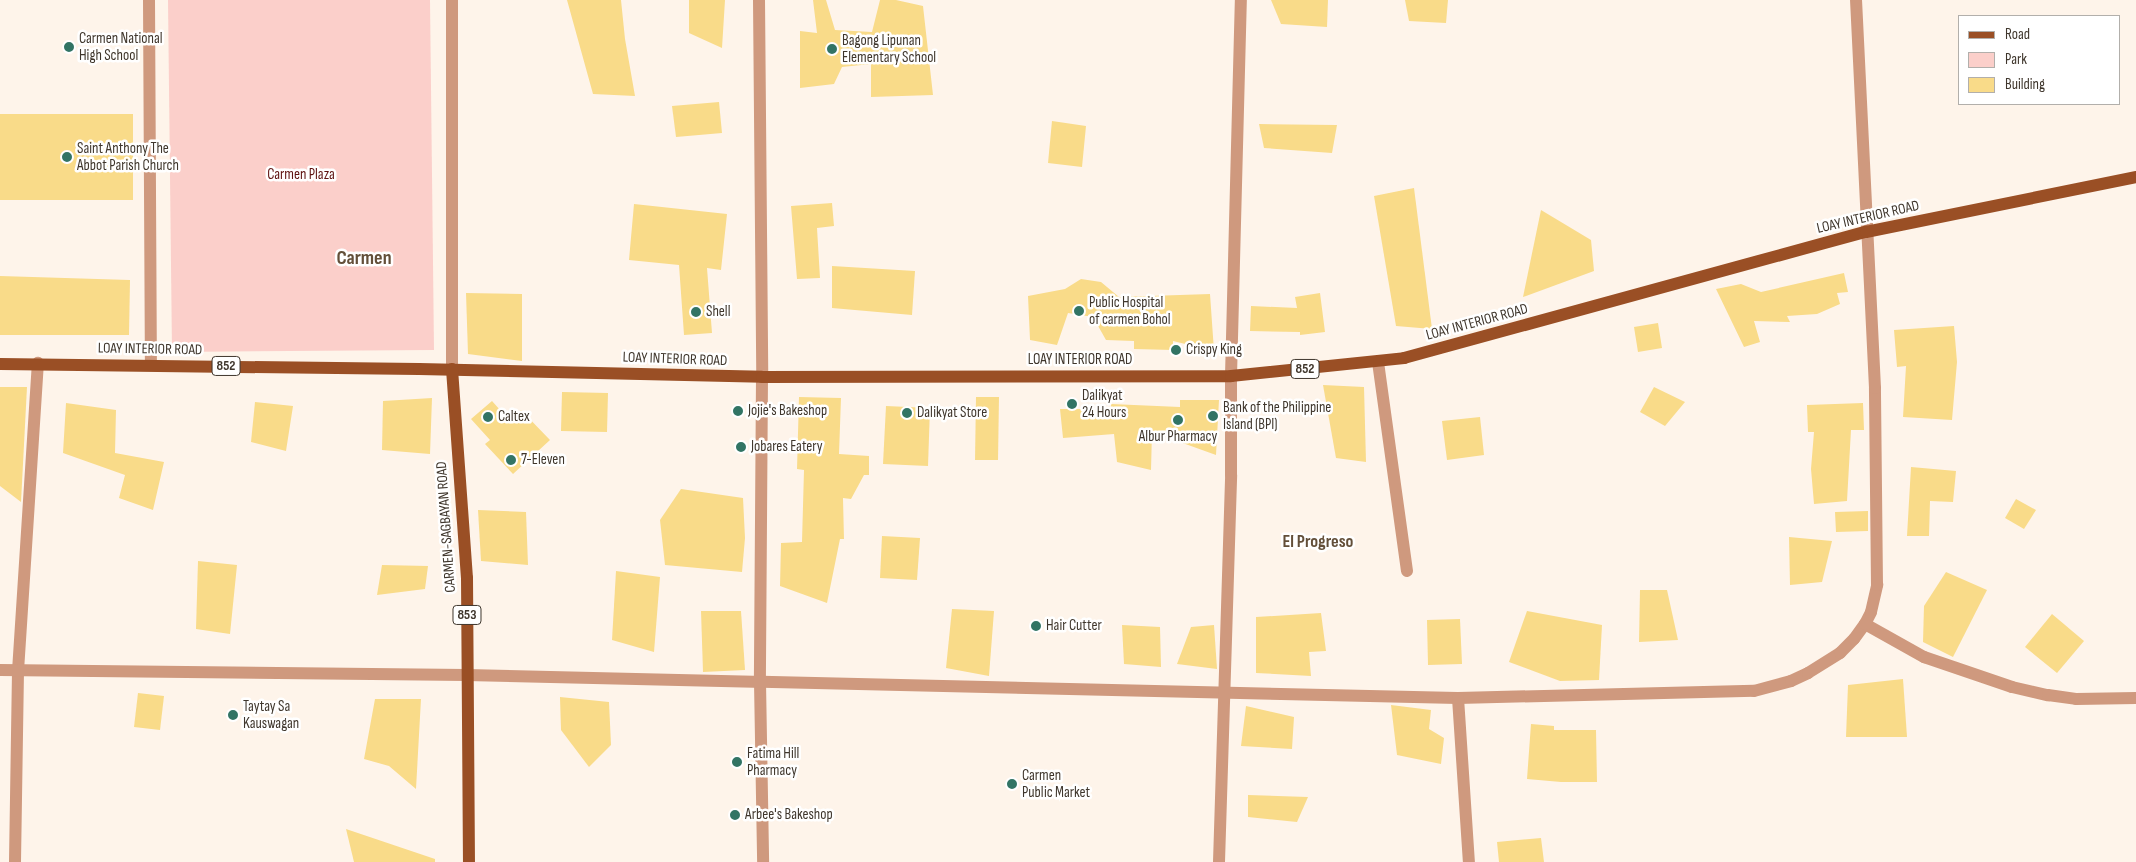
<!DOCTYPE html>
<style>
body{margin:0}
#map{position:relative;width:2136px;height:862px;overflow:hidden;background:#fef4ea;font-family:"Sofia Sans Condensed",sans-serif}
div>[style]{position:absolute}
.green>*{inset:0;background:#fbcfca}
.building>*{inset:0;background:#f9db89}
.minor>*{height:12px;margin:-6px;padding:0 6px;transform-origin:6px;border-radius:6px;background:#cf997e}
.tertiary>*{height:12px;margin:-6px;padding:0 6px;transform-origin:6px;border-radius:6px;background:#cf997e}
.primary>*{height:12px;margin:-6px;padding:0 6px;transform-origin:6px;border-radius:6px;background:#9a4f25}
.dots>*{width:14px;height:14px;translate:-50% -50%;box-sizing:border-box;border:2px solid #fff;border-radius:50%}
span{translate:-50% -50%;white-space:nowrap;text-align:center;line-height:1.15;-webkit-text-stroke:5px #fff;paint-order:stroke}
.shield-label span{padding:1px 4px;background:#fff;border:1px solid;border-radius:4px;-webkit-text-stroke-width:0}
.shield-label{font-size:14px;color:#3f362c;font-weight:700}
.poi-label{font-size:15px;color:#3f362c}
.left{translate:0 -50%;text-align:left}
.park-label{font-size:15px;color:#5f1311}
.street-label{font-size:15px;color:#3f362c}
.quarter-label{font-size:18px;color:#634f39;font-weight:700}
.district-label{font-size:20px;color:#634f39;font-weight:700}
.legend{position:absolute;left:1958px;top:15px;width:162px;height:90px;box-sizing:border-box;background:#fff;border:1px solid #b2afab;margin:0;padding:6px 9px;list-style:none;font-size:15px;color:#3f362c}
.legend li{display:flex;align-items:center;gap:10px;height:25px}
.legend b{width:25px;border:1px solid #b2afab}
</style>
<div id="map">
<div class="green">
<i style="clip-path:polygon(168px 0,430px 0,434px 350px,172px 352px)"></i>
</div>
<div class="building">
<i style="clip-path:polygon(567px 0,621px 0,625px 39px,635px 96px,593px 94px)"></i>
<i style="clip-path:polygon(689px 0,725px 0,722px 48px,689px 33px)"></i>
<i style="clip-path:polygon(813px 0,826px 0,835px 30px,872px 32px,880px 0,896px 0,923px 6px,933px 95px,871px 97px,871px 64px,842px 67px,834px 84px,800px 88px,800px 31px,817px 33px)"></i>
<i style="clip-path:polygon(1271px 0,1328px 0,1327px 27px,1281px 24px)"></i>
<i style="clip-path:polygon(1405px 0,1448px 0,1446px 23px,1409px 21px)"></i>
<i style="clip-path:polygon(719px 102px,722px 133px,676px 137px,672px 106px)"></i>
<i style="clip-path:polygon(0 114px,133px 114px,133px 200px,0 200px)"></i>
<i style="clip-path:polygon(1052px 121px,1086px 126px,1082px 167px,1048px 163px)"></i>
<i style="clip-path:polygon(1259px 124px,1337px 125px,1332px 153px,1264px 148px)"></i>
<i style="clip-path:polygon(1414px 188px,1432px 329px,1396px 326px,1374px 196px)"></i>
<i style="clip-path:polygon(832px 203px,834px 226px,817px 228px,820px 278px,797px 279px,791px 206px)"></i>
<i style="clip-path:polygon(634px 204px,727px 214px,721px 270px,707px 268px,712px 333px,684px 335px,679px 265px,629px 260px)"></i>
<i style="clip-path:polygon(1541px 210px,1591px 240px,1594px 271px,1523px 297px)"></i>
<i style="clip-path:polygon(832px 266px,915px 271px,912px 315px,832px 308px)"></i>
<i style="clip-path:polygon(1844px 273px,1848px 292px,1837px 293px,1840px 304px,1817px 314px,1787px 316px,1790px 322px,1754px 321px,1760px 342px,1744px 347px,1716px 289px,1741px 284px,1761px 292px)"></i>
<i style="clip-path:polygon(0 276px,130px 280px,129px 335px,0 335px)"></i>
<i style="clip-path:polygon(1081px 279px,1101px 282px,1119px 297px,1210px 294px,1214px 351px,1173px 341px,1173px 350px,1134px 349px,1134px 341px,1106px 340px,1093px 317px,1068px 313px,1057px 345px,1030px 340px,1028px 296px,1065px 289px)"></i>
<i style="clip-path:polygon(466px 293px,522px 294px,522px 361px,468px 354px)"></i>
<i style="clip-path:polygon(1320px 293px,1325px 332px,1300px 335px,1300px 332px,1250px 331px,1251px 306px,1297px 308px,1295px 297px)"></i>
<i style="clip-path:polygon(1658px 323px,1662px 348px,1638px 352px,1634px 327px)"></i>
<i style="clip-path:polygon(1954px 326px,1957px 362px,1952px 420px,1903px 417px,1906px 366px,1897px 367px,1894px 330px)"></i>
<i style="clip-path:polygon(1323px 385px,1364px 387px,1366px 462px,1336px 458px)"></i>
<i style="clip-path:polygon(0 387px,27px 387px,21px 502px,0 486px)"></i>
<i style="clip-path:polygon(1654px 387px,1685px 402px,1665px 426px,1640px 412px)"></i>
<i style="clip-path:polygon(562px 392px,608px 393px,607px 432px,561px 431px)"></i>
<i style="clip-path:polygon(799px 397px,841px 398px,839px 454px,869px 456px,869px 475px,864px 475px,851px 499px,843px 498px,844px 539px,840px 539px,827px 603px,780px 586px,781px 543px,802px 542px,804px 470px,797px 469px)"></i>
<i style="clip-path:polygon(976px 397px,999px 397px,998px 460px,975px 460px)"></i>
<i style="clip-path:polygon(432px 398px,430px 454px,382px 450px,383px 401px)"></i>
<i style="clip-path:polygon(1180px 400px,1219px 400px,1216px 455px,1152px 432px,1151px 470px,1117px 462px,1114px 434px,1063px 438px,1060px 409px,1111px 409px,1111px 404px,1180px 407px)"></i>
<i style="clip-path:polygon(492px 401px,510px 421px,521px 410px,550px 440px,513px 474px,485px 444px,490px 440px,471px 419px)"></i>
<i style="clip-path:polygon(255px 402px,293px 406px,286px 451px,251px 442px)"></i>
<i style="clip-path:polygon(66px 403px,116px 410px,115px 453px,164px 462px,153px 510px,119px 498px,125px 475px,63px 453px)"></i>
<i style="clip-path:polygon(1863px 403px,1864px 430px,1851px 430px,1847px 501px,1814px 504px,1811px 469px,1814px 432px,1808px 432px,1807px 405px)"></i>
<i style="clip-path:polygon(886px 406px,930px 408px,928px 466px,883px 464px)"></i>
<i style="clip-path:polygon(1480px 417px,1484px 455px,1447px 460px,1442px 421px)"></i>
<i style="clip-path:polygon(1911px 467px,1956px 471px,1953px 502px,1930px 501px,1929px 536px,1907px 536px)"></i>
<i style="clip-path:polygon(681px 489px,743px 498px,745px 538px,742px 572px,665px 565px,660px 520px)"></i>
<i style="clip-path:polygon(2016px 499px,2036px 510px,2024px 529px,2005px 518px)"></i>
<i style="clip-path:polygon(478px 510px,526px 512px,528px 565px,481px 561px)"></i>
<i style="clip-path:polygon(1868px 511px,1868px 531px,1836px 532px,1835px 512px)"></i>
<i style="clip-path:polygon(882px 536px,920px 538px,917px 580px,880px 578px)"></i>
<i style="clip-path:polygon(1789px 537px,1832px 541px,1822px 582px,1790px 585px)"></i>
<i style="clip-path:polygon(198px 561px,237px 565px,230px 634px,196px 629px)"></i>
<i style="clip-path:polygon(382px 565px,428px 566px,425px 589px,377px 595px)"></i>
<i style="clip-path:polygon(616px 571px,660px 577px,654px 652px,612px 640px)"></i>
<i style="clip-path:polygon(1946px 572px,1987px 590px,1953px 657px,1923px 642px,1924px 606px)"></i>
<i style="clip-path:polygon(1640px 590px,1667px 590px,1678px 640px,1639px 642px)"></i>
<i style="clip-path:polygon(952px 609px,994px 611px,989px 676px,946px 668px)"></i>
<i style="clip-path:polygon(701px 611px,741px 611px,745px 670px,703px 672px)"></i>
<i style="clip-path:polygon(1527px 611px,1602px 625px,1599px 680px,1560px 681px,1509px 662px)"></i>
<i style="clip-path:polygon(1321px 613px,1326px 651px,1309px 652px,1311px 676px,1256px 673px,1256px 617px)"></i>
<i style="clip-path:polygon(2052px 614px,2084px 641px,2057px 673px,2025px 647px)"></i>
<i style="clip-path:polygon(1460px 619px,1462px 664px,1428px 665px,1427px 620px)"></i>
<i style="clip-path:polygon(1122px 625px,1160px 627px,1161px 667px,1124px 664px)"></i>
<i style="clip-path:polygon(1214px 625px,1217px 669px,1177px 664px,1191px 627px)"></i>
<i style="clip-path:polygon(1903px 679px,1907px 737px,1846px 737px,1848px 685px)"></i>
<i style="clip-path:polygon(138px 693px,164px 696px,160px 730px,134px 727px)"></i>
<i style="clip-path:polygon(560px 697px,609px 702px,611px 745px,589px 767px,561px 730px)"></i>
<i style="clip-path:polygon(375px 699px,421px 699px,416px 789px,389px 766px,364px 759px)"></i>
<i style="clip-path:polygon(1391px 705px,1431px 710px,1429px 729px,1444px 738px,1441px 764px,1397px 755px)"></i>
<i style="clip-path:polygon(1246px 706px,1294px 717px,1292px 749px,1241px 746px)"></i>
<i style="clip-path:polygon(1531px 724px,1554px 726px,1554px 730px,1596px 730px,1597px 782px,1561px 782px,1527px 779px)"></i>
<i style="clip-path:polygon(1248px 795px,1308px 797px,1297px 822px,1248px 817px)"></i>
<i style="clip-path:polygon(346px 829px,435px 859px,435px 862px,354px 862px)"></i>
<i style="clip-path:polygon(1541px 838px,1544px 862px,1499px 862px,1497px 842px)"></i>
</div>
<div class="minor">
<i style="left:149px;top:0;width:364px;rotate:89.7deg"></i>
<i style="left:452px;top:0;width:369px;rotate:90deg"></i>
<i style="left:759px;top:0;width:377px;rotate:89.5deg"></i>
<i style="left:762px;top:377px;width:305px;rotate:90.4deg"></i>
<i style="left:760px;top:682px;width:180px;rotate:89deg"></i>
<i style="left:1378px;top:362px;width:211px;rotate:82.1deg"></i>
<i style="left:1865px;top:624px;width:68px;rotate:29.2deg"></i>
<i style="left:1924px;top:657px;width:93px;rotate:18.8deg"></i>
<i style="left:2012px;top:687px;width:37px;rotate:13deg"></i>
<i style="left:2048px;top:695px;width:28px;rotate:8deg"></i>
<i style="left:2076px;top:699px;width:60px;rotate:-1deg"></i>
<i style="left:466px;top:675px;width:992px;rotate:1.33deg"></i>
<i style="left:1458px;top:698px;width:296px;rotate:-1.4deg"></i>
<i style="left:1754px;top:691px;width:38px;rotate:-15deg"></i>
<i style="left:1791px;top:681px;width:19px;rotate:-25deg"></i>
<i style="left:1808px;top:673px;width:38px;rotate:-32deg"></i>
<i style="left:1840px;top:653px;width:20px;rotate:-45deg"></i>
<i style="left:1854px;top:639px;width:19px;rotate:-54deg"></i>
<i style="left:1865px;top:624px;width:13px;rotate:-63deg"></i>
<i style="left:1871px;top:612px;width:28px;rotate:-77deg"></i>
<i style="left:1877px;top:585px;width:197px;rotate:-90.6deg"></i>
<i style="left:1875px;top:388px;width:388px;rotate:-92.8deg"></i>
<i style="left:1458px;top:698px;width:164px;rotate:86.2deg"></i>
<i style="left:15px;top:862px;width:191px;rotate:-89.1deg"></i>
<i style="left:18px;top:671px;width:309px;rotate:-86.3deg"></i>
<i style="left:1219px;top:862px;width:387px;rotate:-88.2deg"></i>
<i style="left:1231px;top:475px;width:99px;rotate:-90deg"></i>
</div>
<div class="tertiary">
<i style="left:1231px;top:376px;width:376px;rotate:-88.5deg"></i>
<i style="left:0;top:670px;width:466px;rotate:0.6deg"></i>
</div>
<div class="primary">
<i style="left:0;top:364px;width:419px;rotate:0.7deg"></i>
<i style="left:419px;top:369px;width:343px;rotate:1.3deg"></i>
<i style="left:762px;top:377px;width:469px;rotate:-0.1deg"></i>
<i style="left:1231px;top:376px;width:174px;rotate:-5.9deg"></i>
<i style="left:1404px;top:358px;width:479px;rotate:-15.3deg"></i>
<i style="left:1866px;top:232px;width:276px;rotate:-11.5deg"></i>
<i style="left:452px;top:369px;width:210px;rotate:85.9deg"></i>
<i style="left:467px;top:578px;width:284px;rotate:89.6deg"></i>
</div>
<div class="dots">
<i style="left:69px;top:47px;background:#327464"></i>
<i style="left:832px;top:49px;background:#327464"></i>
<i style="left:67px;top:157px;background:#327464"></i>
<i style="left:1079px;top:311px;background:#327464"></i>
<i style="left:696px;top:312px;background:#327464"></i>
<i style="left:1176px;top:350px;background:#327464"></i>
<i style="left:1072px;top:404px;background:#327464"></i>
<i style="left:738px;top:411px;background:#327464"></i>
<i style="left:907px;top:413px;background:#327464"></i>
<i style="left:1213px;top:416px;background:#327464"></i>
<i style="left:488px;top:417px;background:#327464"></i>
<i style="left:1178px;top:420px;background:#327464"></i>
<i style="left:741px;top:447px;background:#327464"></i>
<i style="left:511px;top:460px;background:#327464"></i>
<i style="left:1036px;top:626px;background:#327464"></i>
<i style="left:233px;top:715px;background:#327464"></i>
<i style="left:737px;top:762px;background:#327464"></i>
<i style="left:1012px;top:784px;background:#327464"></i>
<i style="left:735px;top:815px;background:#327464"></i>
</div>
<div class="shield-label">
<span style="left:226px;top:366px">852</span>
<span style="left:1305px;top:369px">852</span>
<span style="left:467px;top:615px">853</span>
</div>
<div class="poi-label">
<span class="left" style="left:79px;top:47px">Carmen National<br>High School</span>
<span class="left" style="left:842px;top:49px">Bagong Lipunan<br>Elementary School</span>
<span class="left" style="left:77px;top:157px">Saint Anthony The<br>Abbot Parish Church</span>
<span class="left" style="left:1089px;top:311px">Public Hospital<br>of carmen Bohol</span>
<span class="left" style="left:706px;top:312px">Shell</span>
<span class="left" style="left:1186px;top:350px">Crispy King</span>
<span class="left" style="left:1082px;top:404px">Dalikyat<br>24 Hours</span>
<span class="left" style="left:1223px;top:416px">Bank of the Philippine<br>Island (BPI)</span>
<span class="left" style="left:748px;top:411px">Jojie's Bakeshop</span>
<span class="left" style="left:917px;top:413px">Dalikyat Store</span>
<span class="left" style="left:498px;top:417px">Caltex</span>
<span style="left:1178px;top:437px">Albur Pharmacy</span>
<span class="left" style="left:751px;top:447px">Jobares Eatery</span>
<span class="left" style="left:521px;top:460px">7-Eleven</span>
<span class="left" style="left:1046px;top:626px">Hair Cutter</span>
<span class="left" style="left:243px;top:715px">Taytay Sa<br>Kauswagan</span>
<span class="left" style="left:747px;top:762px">Fatima Hill<br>Pharmacy</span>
<span class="left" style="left:1022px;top:784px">Carmen<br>Public Market</span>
<span class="left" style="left:745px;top:815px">Arbee's Bakeshop</span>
</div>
<div class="park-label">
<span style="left:301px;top:175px">Carmen Plaza</span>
</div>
<div class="street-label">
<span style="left:1868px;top:217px;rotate:-13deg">LOAY INTERIOR ROAD</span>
<span style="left:1477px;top:322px;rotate:-15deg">LOAY INTERIOR ROAD</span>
<span style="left:150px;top:349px;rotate:1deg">LOAY INTERIOR ROAD</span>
<span style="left:675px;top:359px;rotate:2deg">LOAY INTERIOR ROAD</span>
<span style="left:1080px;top:360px">LOAY INTERIOR ROAD</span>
<span style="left:446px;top:527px;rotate:-94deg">CARMEN-SAGBAYAN ROAD</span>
</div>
<div class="quarter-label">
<span style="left:1318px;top:542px">El Progreso</span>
</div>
<div class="district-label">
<span style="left:364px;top:258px">Carmen</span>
</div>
<ul class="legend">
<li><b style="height:6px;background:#9a4f25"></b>Road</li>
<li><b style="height:14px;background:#fbcfca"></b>Park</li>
<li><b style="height:14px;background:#f9db89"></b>Building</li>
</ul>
</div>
